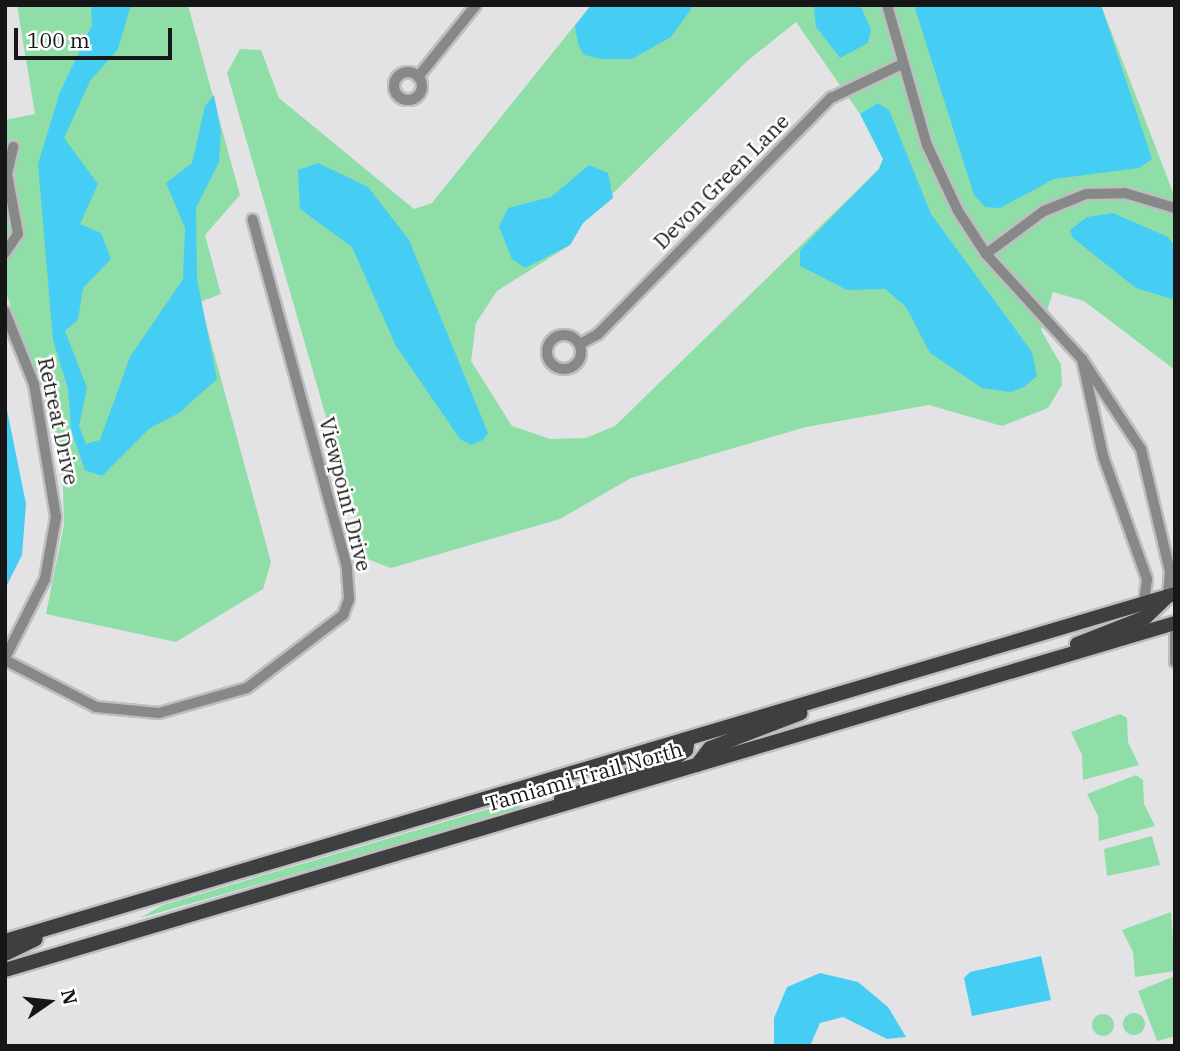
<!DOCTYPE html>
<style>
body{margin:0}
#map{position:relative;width:1180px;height:1051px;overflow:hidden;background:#e3e3e5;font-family:"IBM Plex Serif",serif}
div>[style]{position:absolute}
.green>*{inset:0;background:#8fdea8}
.round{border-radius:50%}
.water>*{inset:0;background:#46cdf3}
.roads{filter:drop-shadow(2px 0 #bebec0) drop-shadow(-2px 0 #bebec0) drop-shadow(0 2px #bebec0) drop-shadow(0 -2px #bebec0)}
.street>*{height:10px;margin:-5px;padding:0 5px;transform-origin:5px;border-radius:5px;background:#878888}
.street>.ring{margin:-5px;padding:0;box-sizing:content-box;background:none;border:10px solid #878888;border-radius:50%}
.primary>*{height:14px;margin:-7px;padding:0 7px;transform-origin:7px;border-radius:7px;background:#3e3f40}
span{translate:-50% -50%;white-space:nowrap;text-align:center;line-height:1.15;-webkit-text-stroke:5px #fff;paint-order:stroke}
.street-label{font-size:21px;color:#161616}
.frame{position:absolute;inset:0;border:7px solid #161616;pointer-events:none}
.north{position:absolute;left:14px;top:967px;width:70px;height:70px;-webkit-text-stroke:5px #fff;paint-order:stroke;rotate:76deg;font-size:19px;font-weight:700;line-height:28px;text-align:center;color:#161616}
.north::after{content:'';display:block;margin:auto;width:24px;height:32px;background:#161616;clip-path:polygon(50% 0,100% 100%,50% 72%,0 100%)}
.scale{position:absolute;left:14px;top:28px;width:158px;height:32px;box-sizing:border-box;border:4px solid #161616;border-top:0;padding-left:9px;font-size:21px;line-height:24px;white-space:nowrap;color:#161616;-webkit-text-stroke:5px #fff;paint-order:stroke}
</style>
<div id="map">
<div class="green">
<i style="clip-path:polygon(17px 5px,188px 5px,240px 195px,205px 235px,221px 294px,200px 302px,271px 562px,263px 589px,176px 642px,46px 614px,64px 524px,62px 451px,5px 290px,5px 120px,35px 114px)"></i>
<i style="clip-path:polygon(evenodd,591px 5px,1101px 5px,1174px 195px,1175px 370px,1084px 301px,1053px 292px,1041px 330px,1061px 365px,1062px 385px,1048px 408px,1002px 426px,929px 405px,806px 427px,631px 478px,560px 519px,391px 568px,367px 559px,227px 73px,240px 49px,261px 50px,279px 98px,414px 209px,432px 203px,591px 5px,796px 22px,860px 114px,883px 159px,879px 169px,615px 426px,586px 438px,550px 439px,512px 426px,471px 361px,476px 323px,497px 291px,570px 245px,583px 223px,746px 62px,796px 22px)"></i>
<i style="clip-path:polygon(1120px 714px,1127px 718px,1128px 742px,1139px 765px,1083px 780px,1082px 755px,1071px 732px)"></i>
<i style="clip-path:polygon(1136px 775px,1143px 780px,1144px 804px,1155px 826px,1099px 841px,1098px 816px,1087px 794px)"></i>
<i style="clip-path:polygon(535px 795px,515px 811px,140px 918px,163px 905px)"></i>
<i style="clip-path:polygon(1152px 836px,1160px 865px,1107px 876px,1104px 849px)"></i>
<i style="clip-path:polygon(1171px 912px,1175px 971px,1135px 977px,1133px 952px,1122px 930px)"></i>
<i style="clip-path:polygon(1175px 976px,1175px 1036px,1157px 1041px,1138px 991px)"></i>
<i class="round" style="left:1123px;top:1013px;width:22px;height:22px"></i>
<i class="round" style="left:1092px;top:1014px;width:22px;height:22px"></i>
</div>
<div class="water">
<i style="clip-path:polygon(91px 5px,131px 5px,118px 49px,90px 81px,64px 138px,98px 184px,80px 224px,101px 233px,111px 259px,83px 288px,78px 320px,65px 331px,87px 388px,79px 426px,86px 444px,100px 440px,130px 357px,183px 279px,185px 228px,166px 183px,192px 163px,205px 106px,214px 95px,221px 132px,219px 162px,196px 208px,197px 279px,217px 379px,179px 413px,150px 428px,102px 476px,85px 470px,71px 430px,68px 389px,53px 340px,38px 164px,60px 92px,92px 25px)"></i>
<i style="clip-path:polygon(591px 5px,694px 5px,671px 37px,632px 59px,602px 59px,584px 55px,578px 44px,575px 26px)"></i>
<i style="clip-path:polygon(860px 5px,871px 29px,868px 43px,840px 58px,816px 27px,814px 6px)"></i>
<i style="clip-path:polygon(914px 5px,1101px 5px,1152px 159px,1139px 168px,1054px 179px,1000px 208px,985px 207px,974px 195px)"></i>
<i style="clip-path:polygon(878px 103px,889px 110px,931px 214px,1032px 352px,1037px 376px,1024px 387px,1011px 392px,982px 388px,930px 353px,906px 307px,885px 289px,847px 290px,800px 266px,800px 250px,879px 169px,883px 159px,860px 114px)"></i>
<i style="clip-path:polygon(318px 163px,368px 187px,409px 240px,488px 433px,483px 440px,471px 445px,460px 439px,396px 346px,352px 247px,300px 209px,298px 170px)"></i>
<i style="clip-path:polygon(589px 165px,608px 173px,613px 198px,583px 223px,570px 245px,525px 268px,512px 259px,499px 227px,508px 208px,551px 197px)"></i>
<i style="clip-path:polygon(1113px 213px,1168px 237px,1175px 247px,1175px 300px,1136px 288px,1073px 238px,1070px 230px,1087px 217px)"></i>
<i style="clip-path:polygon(5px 400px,26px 504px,22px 555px,5px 589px)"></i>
<i style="clip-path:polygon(1041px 956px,1051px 1000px,972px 1016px,964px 978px,970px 972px)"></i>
<i style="clip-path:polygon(820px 973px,858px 982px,888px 1007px,906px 1037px,887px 1039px,843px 1017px,820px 1023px,810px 1046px,774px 1046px,774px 1018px,787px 987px)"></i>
</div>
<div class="roads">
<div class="street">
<i style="left:887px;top:5px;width:146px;rotate:74.1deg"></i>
<i style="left:927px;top:145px;width:73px;rotate:64.8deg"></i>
<i style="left:958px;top:211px;width:51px;rotate:56.9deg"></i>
<i style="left:986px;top:254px;width:142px;rotate:47.6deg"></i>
<i class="ring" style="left:394px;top:72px;width:18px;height:18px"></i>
<i style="left:418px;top:77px;width:92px;rotate:-51.1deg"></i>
<i style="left:5px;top:253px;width:23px;rotate:-56deg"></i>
<i style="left:18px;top:234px;width:61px;rotate:-100.4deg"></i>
<i style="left:7px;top:174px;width:28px;rotate:-77deg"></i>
<i style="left:986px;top:254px;width:72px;rotate:-36.6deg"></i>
<i style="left:1044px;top:211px;width:45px;rotate:-22deg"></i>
<i style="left:1086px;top:194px;width:39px;rotate:-1deg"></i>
<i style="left:1125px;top:193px;width:52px;rotate:16.7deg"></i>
<i style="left:5px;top:312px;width:78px;rotate:68.1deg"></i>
<i style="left:34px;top:384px;width:135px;rotate:80.6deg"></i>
<i style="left:56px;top:517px;width:63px;rotate:100.1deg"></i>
<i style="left:45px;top:579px;width:89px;rotate:116.9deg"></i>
<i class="ring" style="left:547px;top:335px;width:24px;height:24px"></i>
<i style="left:580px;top:344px;width:21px;rotate:-29deg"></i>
<i style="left:598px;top:334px;width:332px;rotate:-45.4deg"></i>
<i style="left:831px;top:98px;width:79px;rotate:-25.6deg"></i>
<i style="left:1144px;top:603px;width:24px;rotate:-83deg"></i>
<i style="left:1147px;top:579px;width:131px;rotate:-109.7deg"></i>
<i style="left:1103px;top:456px;width:99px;rotate:-102.2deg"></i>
<i style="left:1082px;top:359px;width:108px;rotate:56.8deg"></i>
<i style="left:1141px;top:449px;width:126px;rotate:76.7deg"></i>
<i style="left:1170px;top:572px;width:24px;rotate:95deg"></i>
<i style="left:1175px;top:634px;width:28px;rotate:90deg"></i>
<i style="left:5px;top:660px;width:102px;rotate:27.3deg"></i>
<i style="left:96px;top:707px;width:63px;rotate:5.4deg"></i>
<i style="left:159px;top:713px;width:91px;rotate:-15.9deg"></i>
<i style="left:247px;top:688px;width:121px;rotate:-37.2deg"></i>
<i style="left:343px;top:615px;width:17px;rotate:-69deg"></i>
<i style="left:349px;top:599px;width:32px;rotate:-94deg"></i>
<i style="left:347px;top:567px;width:360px;rotate:-105.2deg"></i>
</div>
<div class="primary">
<i style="left:1077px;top:644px;width:74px;rotate:-21.4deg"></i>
<i style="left:1146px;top:617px;width:30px;rotate:-44deg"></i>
<i style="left:697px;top:765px;width:21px;rotate:-53deg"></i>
<i style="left:710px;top:748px;width:97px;rotate:-21deg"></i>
<i style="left:561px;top:799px;width:121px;rotate:-19.8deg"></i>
<i style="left:675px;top:758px;width:14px;rotate:-36deg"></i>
<i style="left:686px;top:750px;width:11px;rotate:-80deg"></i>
<i style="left:5px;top:941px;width:1220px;rotate:-16.52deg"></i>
<i style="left:5px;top:954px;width:34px;rotate:-26deg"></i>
<i style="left:5px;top:970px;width:1220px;rotate:-16.52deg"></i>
</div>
</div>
<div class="street-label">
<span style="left:721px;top:181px;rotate:-45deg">Devon Green Lane</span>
<span style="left:59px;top:421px;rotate:78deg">Retreat Drive</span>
<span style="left:346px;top:494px;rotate:76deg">Viewpoint Drive</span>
<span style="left:584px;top:776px;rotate:-16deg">Tamiami Trail North</span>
</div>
<div class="frame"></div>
<div class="north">N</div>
<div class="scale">100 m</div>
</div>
